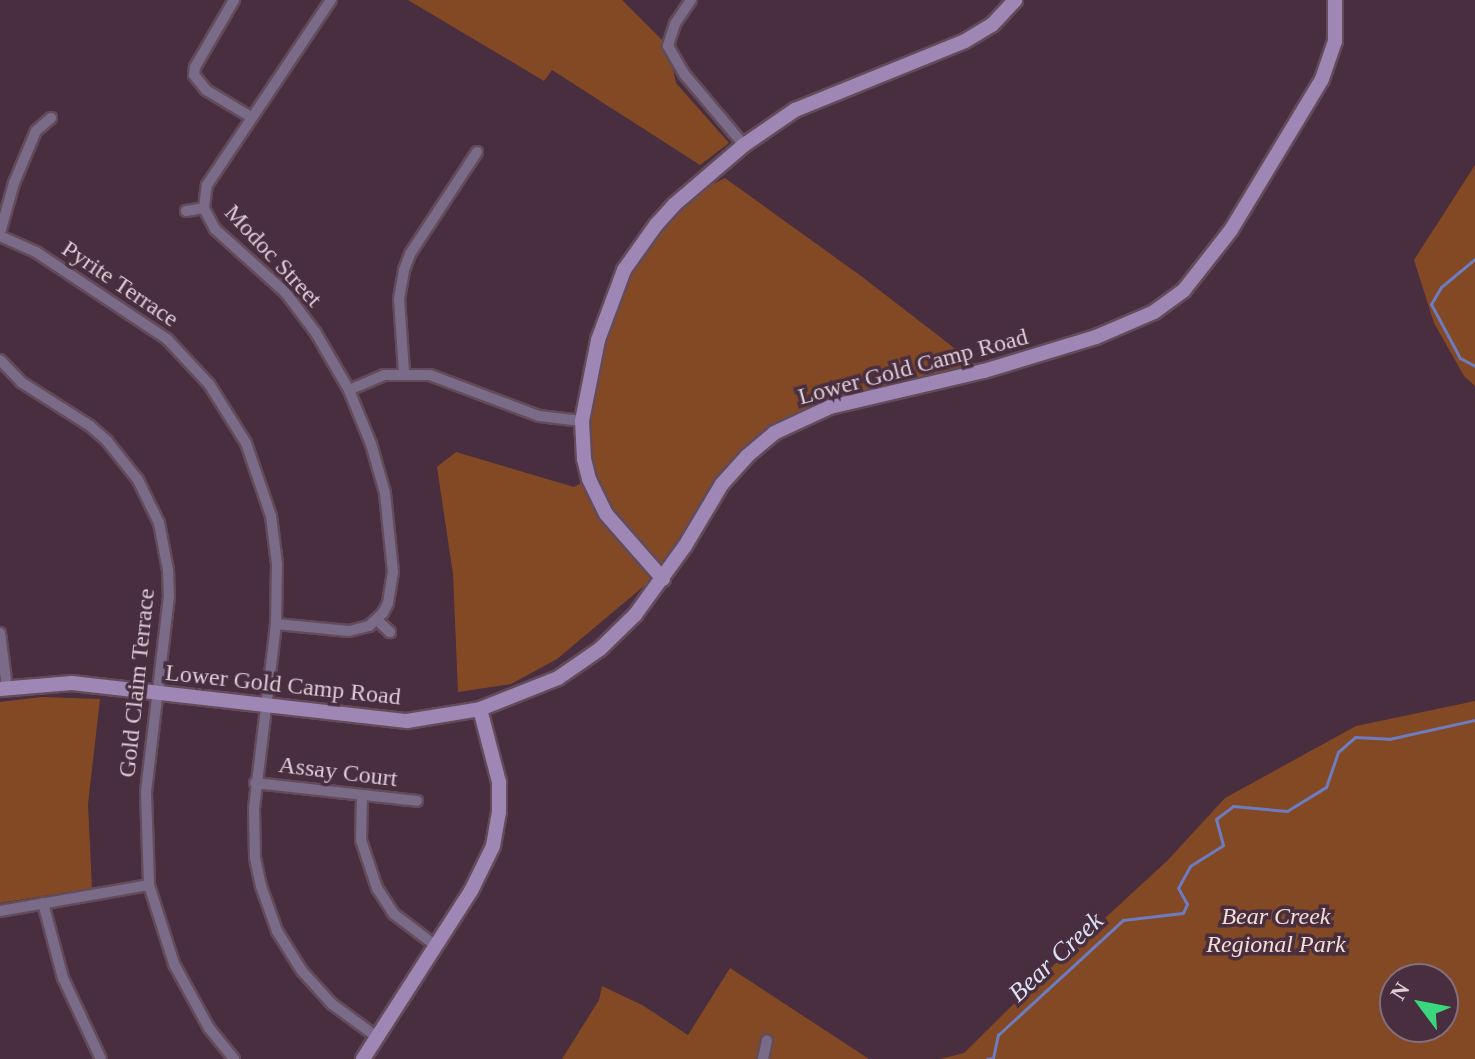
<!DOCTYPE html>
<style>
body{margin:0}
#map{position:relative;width:1475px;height:1059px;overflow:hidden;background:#482e3e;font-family:Georgia,serif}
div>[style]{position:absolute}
.green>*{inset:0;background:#834924}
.stream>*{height:3px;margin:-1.5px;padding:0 1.5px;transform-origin:1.5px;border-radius:1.5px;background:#6d7bc0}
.roads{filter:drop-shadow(2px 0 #634b5a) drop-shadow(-2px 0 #634b5a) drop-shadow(0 2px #634b5a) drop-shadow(0 -2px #634b5a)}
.street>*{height:10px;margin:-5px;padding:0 5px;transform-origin:5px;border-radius:5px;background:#7a6b88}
.secondary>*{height:14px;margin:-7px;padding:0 7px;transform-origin:7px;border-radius:7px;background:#9f87b5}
span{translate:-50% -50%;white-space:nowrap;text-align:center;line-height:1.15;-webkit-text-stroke:7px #482e3e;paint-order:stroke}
.street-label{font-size:24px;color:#decdd7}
.park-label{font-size:24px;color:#f4dfd4;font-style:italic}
.water-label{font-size:26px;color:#dce1f5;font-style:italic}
.north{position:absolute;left:1379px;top:963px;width:80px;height:80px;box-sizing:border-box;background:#482e3e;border:2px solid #846e7b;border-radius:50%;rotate:302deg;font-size:22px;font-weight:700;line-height:32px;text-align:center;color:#decdd7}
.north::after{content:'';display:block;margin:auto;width:28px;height:36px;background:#3bd77f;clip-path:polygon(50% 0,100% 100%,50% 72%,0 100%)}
</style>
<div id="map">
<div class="green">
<i style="clip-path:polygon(408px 0,622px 0,668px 46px,676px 83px,729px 143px,700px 165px,552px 70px,544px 81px)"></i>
<i style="clip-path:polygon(1475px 165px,1475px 386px,1464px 376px,1434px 323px,1414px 260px)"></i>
<i style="clip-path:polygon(725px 178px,861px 276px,984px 371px,789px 424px,735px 468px,675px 560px,557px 659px,511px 684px,458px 692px,453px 574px,437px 467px,456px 452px,574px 487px,588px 479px,583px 441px,615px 291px,675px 204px)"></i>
<i style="clip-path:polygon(42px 697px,100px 699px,88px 804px,92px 888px,0 903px,0 702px)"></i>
<i style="clip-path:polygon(evenodd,1475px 701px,1475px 1059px,940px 1059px,964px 1053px,1043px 975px,1167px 861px,1225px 798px,1356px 726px,1475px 701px,1395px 979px,1443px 979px,1443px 1027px,1395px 1027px,1395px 979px)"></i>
<i style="clip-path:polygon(730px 968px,869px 1059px,562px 1059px,599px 1000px,602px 986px,642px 1005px,688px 1035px)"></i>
</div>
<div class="stream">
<i style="left:1475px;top:259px;width:44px;rotate:140.5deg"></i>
<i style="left:1441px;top:287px;width:20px;rotate:120deg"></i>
<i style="left:1431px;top:304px;width:61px;rotate:61.8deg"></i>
<i style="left:1460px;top:358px;width:17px;rotate:28deg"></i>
<i style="left:987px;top:1059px;width:6px;rotate:-9deg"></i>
<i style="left:993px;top:1058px;width:24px;rotate:-78deg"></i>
<i style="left:998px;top:1035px;width:170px;rotate:-42.6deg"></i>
<i style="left:1123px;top:920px;width:60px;rotate:-6.7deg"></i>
<i style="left:1183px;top:913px;width:10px;rotate:-66deg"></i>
<i style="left:1187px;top:904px;width:18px;rotate:-119deg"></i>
<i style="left:1178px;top:888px;width:25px;rotate:-61deg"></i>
<i style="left:1190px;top:866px;width:39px;rotate:-32deg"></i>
<i style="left:1223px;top:845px;width:27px;rotate:-105deg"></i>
<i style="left:1216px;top:819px;width:21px;rotate:-37deg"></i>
<i style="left:1233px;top:806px;width:54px;rotate:5.3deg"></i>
<i style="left:1287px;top:811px;width:46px;rotate:-31.6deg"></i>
<i style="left:1326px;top:787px;width:37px;rotate:-71deg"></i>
<i style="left:1338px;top:752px;width:23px;rotate:-41deg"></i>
<i style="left:1355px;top:737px;width:34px;rotate:3deg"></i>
<i style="left:1389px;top:739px;width:88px;rotate:-12.5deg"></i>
</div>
<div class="roads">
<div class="street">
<i style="left:234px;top:0;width:78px;rotate:120.2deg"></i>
<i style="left:195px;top:67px;width:8px;rotate:97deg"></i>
<i style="left:194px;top:75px;width:19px;rotate:51deg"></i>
<i style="left:206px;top:90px;width:52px;rotate:31deg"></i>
<i style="left:691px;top:0;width:29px;rotate:124deg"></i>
<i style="left:675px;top:24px;width:23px;rotate:108deg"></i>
<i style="left:668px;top:46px;width:34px;rotate:60deg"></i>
<i style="left:685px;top:75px;width:92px;rotate:49.9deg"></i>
<i style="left:186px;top:211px;width:18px;rotate:-9deg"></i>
<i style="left:0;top:233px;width:52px;rotate:-74.4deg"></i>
<i style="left:14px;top:183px;width:56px;rotate:-67.1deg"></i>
<i style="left:36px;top:131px;width:20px;rotate:-41deg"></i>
<i style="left:0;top:236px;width:39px;rotate:24deg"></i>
<i style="left:36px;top:252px;width:157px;rotate:33.6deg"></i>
<i style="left:167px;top:339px;width:62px;rotate:47deg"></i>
<i style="left:209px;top:384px;width:70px;rotate:57.9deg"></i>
<i style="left:246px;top:443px;width:77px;rotate:71.1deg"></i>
<i style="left:271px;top:516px;width:48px;rotate:82.9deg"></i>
<i style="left:277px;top:564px;width:60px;rotate:91deg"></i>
<i style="left:276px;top:624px;width:186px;rotate:96.8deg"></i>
<i style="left:254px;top:809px;width:49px;rotate:88.8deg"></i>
<i style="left:255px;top:858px;width:29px;rotate:78deg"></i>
<i style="left:261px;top:886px;width:48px;rotate:70.4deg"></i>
<i style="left:277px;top:931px;width:47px;rotate:58deg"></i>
<i style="left:302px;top:971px;width:45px;rotate:47.7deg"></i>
<i style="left:332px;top:1004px;width:56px;rotate:36.3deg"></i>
<i style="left:0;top:360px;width:30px;rotate:46deg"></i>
<i style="left:21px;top:382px;width:82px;rotate:32.5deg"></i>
<i style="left:90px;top:426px;width:23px;rotate:41deg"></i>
<i style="left:107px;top:441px;width:50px;rotate:51.5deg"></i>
<i style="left:138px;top:480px;width:48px;rotate:64deg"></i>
<i style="left:159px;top:523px;width:48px;rotate:79.2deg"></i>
<i style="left:168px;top:570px;width:26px;rotate:88deg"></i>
<i style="left:169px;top:596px;width:198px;rotate:96.7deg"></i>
<i style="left:146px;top:793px;width:92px;rotate:88.1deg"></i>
<i style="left:149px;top:885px;width:83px;rotate:72.4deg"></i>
<i style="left:174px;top:964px;width:73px;rotate:61.3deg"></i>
<i style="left:209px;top:1028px;width:40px;rotate:51deg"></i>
<i style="left:404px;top:372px;width:73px;rotate:-93.9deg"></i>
<i style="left:399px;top:299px;width:29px;rotate:-80deg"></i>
<i style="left:404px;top:270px;width:17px;rotate:-69deg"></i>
<i style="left:410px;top:254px;width:122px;rotate:-56.7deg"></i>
<i style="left:349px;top:390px;width:38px;rotate:-23deg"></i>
<i style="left:384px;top:375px;width:46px"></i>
<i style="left:430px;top:375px;width:116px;rotate:20.6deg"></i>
<i style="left:539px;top:416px;width:43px;rotate:6.6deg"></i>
<i style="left:377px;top:620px;width:18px;rotate:43deg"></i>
<i style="left:276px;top:624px;width:73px;rotate:5.5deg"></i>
<i style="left:349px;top:631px;width:21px;rotate:-14deg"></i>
<i style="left:369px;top:626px;width:19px;rotate:-43deg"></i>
<i style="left:383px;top:613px;width:11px;rotate:-63deg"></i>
<i style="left:388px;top:603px;width:31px;rotate:-81deg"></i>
<i style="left:393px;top:572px;width:79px;rotate:-95.8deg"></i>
<i style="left:385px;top:493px;width:51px;rotate:-105.9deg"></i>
<i style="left:371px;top:444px;width:58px;rotate:-112.2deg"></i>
<i style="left:349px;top:390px;width:66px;rotate:-120.1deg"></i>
<i style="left:316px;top:333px;width:50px;rotate:-126.9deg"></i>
<i style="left:286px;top:293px;width:96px;rotate:-138deg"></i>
<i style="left:215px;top:229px;width:24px;rotate:-118deg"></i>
<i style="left:204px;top:208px;width:23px;rotate:-83deg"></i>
<i style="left:207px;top:185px;width:223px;rotate:-56.2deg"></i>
<i style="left:0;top:633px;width:55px;rotate:82.7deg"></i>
<i style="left:255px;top:783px;width:163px;rotate:6.3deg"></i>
<i style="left:362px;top:796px;width:44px;rotate:91.3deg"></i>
<i style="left:361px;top:840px;width:51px;rotate:71.6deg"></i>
<i style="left:377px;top:888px;width:31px;rotate:57deg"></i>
<i style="left:394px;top:914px;width:53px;rotate:37.3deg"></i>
<i style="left:43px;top:903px;width:78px;rotate:75.1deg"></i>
<i style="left:63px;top:978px;width:89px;rotate:64.9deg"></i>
<i style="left:0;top:911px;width:151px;rotate:-9.9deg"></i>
<i style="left:763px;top:1059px;width:19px;rotate:-78deg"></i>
</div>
<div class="secondary">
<i style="left:663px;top:579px;width:86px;rotate:-131.2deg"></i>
<i style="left:606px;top:514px;width:39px;rotate:-116deg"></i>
<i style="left:589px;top:479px;width:21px;rotate:-104deg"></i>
<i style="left:584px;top:459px;width:38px;rotate:-93deg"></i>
<i style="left:582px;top:421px;width:83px;rotate:-78.8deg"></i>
<i style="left:598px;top:340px;width:75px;rotate:-69.6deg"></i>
<i style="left:624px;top:270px;width:55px;rotate:-54.6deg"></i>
<i style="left:656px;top:225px;width:28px;rotate:-48deg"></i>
<i style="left:675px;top:204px;width:91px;rotate:-40.5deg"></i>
<i style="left:744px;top:145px;width:62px;rotate:-34.5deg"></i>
<i style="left:795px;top:110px;width:183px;rotate:-22.1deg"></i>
<i style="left:965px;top:41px;width:31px;rotate:-31deg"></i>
<i style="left:992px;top:25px;width:34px;rotate:-47deg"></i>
<i style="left:0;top:689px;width:72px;rotate:-4.8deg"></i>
<i style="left:72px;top:683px;width:337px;rotate:6.5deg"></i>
<i style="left:407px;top:721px;width:74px;rotate:-9.3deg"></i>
<i style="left:480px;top:709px;width:84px;rotate:-21.7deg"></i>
<i style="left:558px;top:678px;width:51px;rotate:-34.6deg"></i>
<i style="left:600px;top:649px;width:49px;rotate:-44.2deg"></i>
<i style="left:635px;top:615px;width:85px;rotate:-54.1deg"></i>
<i style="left:685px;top:546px;width:72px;rotate:-59.2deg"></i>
<i style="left:722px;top:484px;width:38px;rotate:-48deg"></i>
<i style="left:747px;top:456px;width:35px;rotate:-40deg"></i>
<i style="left:774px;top:433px;width:62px;rotate:-24.9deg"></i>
<i style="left:830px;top:407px;width:158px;rotate:-13.2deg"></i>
<i style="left:984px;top:371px;width:117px;rotate:-16.9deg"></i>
<i style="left:1096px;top:337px;width:63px;rotate:-23.3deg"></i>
<i style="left:1154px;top:312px;width:37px;rotate:-36deg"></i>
<i style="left:1184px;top:290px;width:76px;rotate:-51.9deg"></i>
<i style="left:1231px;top:230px;width:176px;rotate:-58.9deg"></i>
<i style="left:1322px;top:79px;width:40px;rotate:-71.1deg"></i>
<i style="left:1335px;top:41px;width:41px;rotate:-90deg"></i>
<i style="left:363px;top:1059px;width:200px;rotate:-57.3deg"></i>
<i style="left:471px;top:891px;width:50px;rotate:-63.9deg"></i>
<i style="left:493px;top:846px;width:35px;rotate:-80deg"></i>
<i style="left:499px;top:812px;width:30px;rotate:-90deg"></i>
<i style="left:499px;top:782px;width:75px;rotate:-104.6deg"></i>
</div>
</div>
<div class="street-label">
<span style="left:273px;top:256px;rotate:47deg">Modoc Street</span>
<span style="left:120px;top:284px;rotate:34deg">Pyrite Terrace</span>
<span style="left:913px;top:367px;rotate:-15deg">Lower Gold Camp Road</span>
<span style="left:137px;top:683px;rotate:-84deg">Gold Claim Terrace</span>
<span style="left:283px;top:685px;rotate:6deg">Lower Gold Camp Road</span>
<span style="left:338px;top:772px;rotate:7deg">Assay Court</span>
</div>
<div class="park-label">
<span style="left:1276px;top:931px">Bear Creek<br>Regional Park</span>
</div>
<div class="water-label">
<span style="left:1056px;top:957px;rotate:-43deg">Bear Creek</span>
</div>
<div class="north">N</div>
</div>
